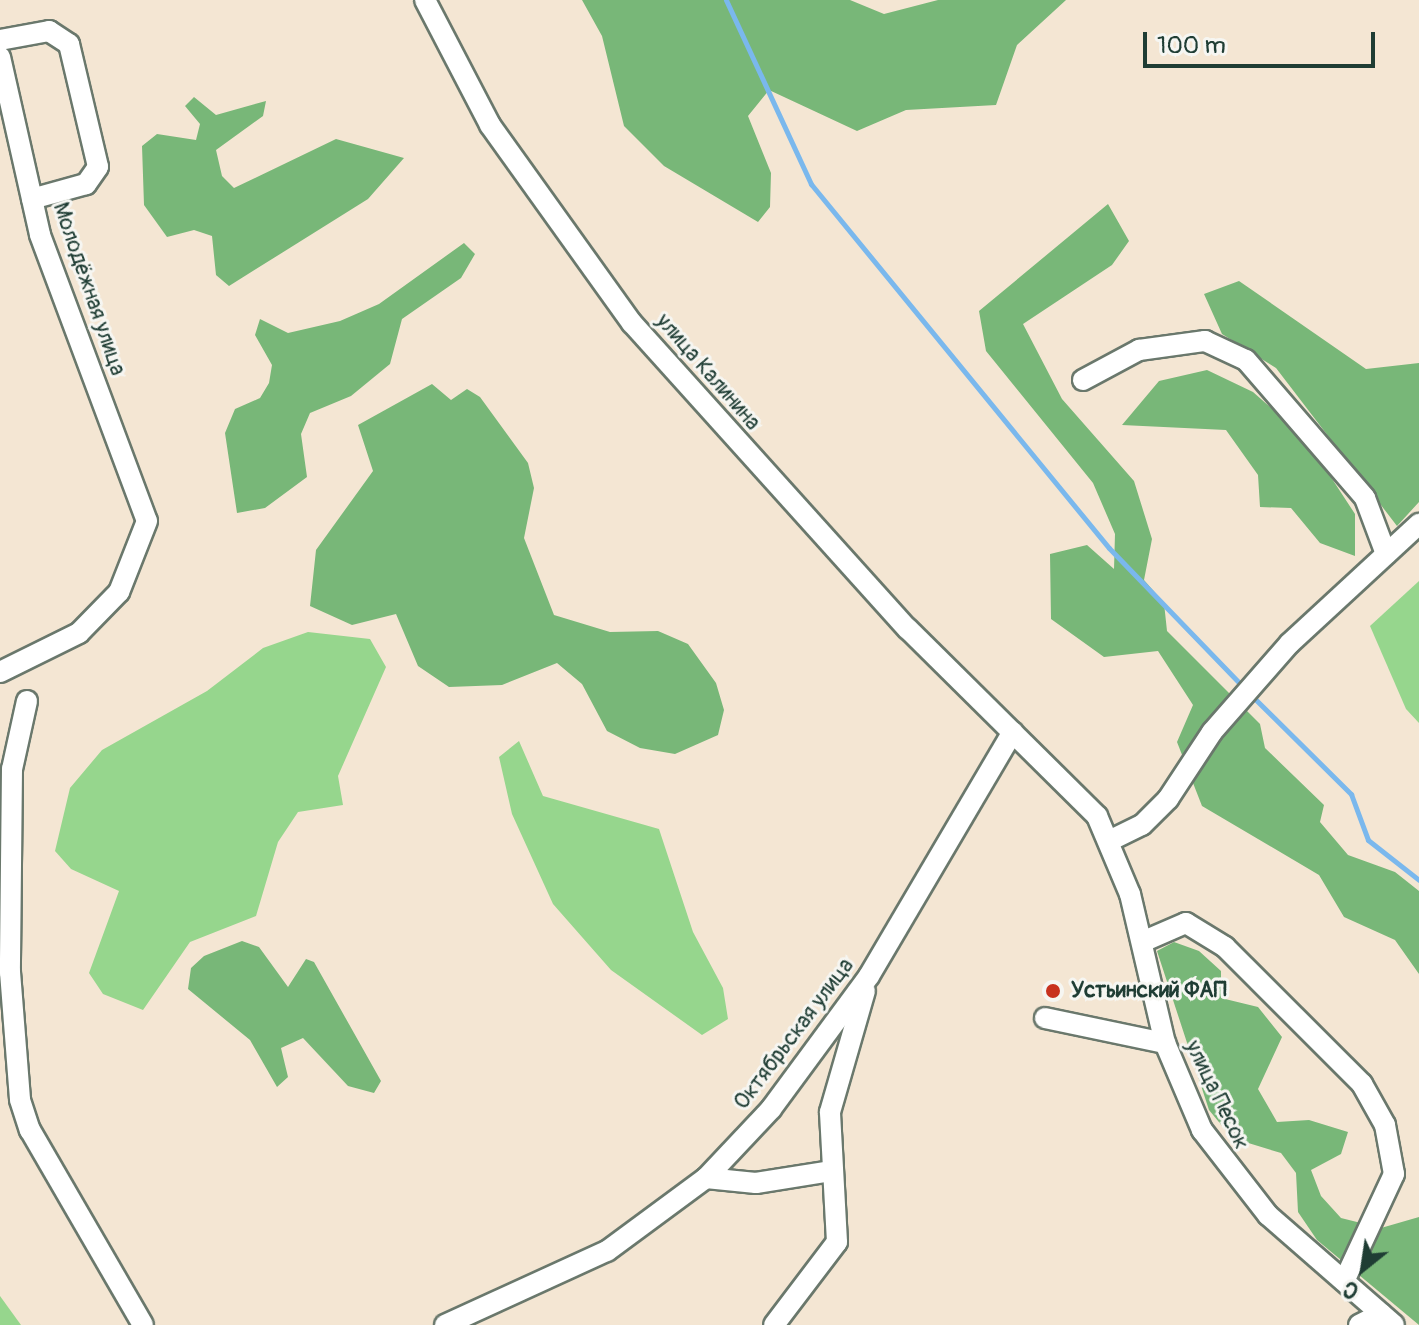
<!DOCTYPE html>
<meta charset="utf-8">
<style>
body{margin:0}
#map{position:relative;width:1419px;height:1325px;overflow:hidden;background:#f4e6d3;font-family:Pangolin,sans-serif}
div>[style]{position:absolute}
.green>*{inset:0;background:#96d68d}
.forest>*{inset:0;background:#78b778}
.stream>*{height:5px;margin:-2.5px;padding:0 2.5px;transform-origin:2.5px;border-radius:2.5px;background:#7ab8ed}
.roads{filter:drop-shadow(2px 0 #6a786c) drop-shadow(-2px 0 #6a786c) drop-shadow(0 2px #6a786c) drop-shadow(0 -2px #6a786c)}
.minor>*{height:20px;margin:-10px;padding:0 10px;transform-origin:10px;border-radius:10px;background:#fff}
.dots>*{width:22px;height:22px;translate:-50% -50%;box-sizing:border-box;border:4px solid #f6f6f2;border-radius:50%}
span{translate:-50% -50%;white-space:nowrap;text-align:center;line-height:1.15;-webkit-text-stroke:6px #f6f6f2;paint-order:stroke}
.street-label{font-size:22px;color:#1f3d34}
.poi-label{font-size:22px;color:#1f3d34;font-weight:700}
.left{translate:0 -50%;text-align:left}
.north{position:absolute;left:1323px;top:1229px;width:80px;height:80px;-webkit-text-stroke:6px #f6f6f2;paint-order:stroke;rotate:210deg;font-size:22px;font-weight:700;line-height:32px;text-align:center;color:#1f3d34}
.north::after{content:'';display:block;margin:auto;width:28px;height:36px;background:#1f3d34;clip-path:polygon(50% 0,100% 100%,50% 72%,0 100%)}
.scale{position:absolute;left:1143px;top:32px;width:232px;height:36px;box-sizing:border-box;border:4px solid #1f3d34;border-top:0;padding-left:10px;font-size:24px;line-height:28px;white-space:nowrap;color:#1f3d34;-webkit-text-stroke:6px #f6f6f2;paint-order:stroke}
</style>
<div id="map">
<div class="green">
<i style="clip-path:polygon(1419px 581px,1419px 723px,1406px 709px,1370px 626px)"></i>
<i style="clip-path:polygon(308px 632px,370px 639px,386px 667px,338px 776px,343px 805px,298px 812px,278px 842px,256px 916px,190px 942px,143px 1010px,103px 994px,89px 973px,119px 891px,71px 869px,55px 851px,70px 788px,102px 750px,207px 691px,263px 648px)"></i>
<i style="clip-path:polygon(519px 741px,543px 796px,659px 829px,693px 932px,723px 988px,728px 1019px,702px 1035px,611px 970px,553px 904px,512px 814px,499px 757px)"></i>
<i style="clip-path:polygon(0 1296px,21px 1325px,0 1325px)"></i>
</div>
<div class="forest">
<i style="clip-path:polygon(582px 0,850px 0,884px 14px,938px 0,1066px 0,1017px 45px,996px 105px,906px 110px,857px 131px,769px 90px,748px 116px,771px 173px,770px 207px,758px 222px,664px 166px,624px 126px,602px 36px)"></i>
<i style="clip-path:polygon(194px 97px,216px 115px,266px 101px,263px 116px,216px 150px,222px 176px,234px 188px,336px 139px,404px 158px,368px 199px,229px 286px,216px 275px,212px 236px,194px 230px,167px 237px,144px 205px,142px 146px,157px 134px,196px 140px,200px 124px,185px 106px)"></i>
<i style="clip-path:polygon(1108px 204px,1129px 241px,1112px 265px,1023px 324px,1062px 399px,1134px 481px,1152px 539px,1144px 580px,1164px 603px,1167px 631px,1260px 724px,1265px 748px,1324px 805px,1320px 822px,1348px 855px,1395px 872px,1419px 891px,1419px 974px,1395px 940px,1344px 917px,1319px 875px,1202px 806px,1177px 742px,1193px 705px,1158px 651px,1104px 657px,1051px 619px,1050px 554px,1087px 545px,1114px 569px,1115px 534px,1093px 483px,986px 351px,979px 311px)"></i>
<i style="clip-path:polygon(464px 243px,475px 254px,461px 278px,402px 319px,390px 364px,351px 396px,310px 413px,301px 434px,307px 477px,265px 508px,237px 513px,225px 433px,235px 409px,260px 398px,269px 383px,272px 365px,255px 335px,260px 319px,288px 333px,340px 321px,379px 304px)"></i>
<i style="clip-path:polygon(1239px 281px,1366px 369px,1419px 363px,1419px 502px,1397px 526px,1276px 368px,1222px 334px,1204px 294px)"></i>
<i style="clip-path:polygon(1207px 370px,1253px 392px,1306px 439px,1355px 514px,1355px 556px,1320px 543px,1291px 508px,1260px 507px,1258px 475px,1226px 430px,1122px 425px,1159px 381px)"></i>
<i style="clip-path:polygon(432px 384px,451px 400px,467px 389px,480px 397px,528px 463px,534px 488px,524px 538px,554px 615px,610px 632px,658px 631px,688px 644px,716px 683px,724px 710px,718px 735px,675px 754px,640px 748px,607px 731px,582px 684px,557px 663px,502px 685px,449px 687px,418px 666px,396px 614px,352px 625px,310px 606px,316px 550px,373px 471px,358px 425px)"></i>
<i style="clip-path:polygon(242px 941px,259px 947px,288px 987px,306px 959px,314px 962px,381px 1081px,374px 1093px,348px 1086px,303px 1038px,281px 1048px,288px 1077px,277px 1087px,250px 1040px,188px 989px,191px 968px,204px 956px)"></i>
<i style="clip-path:polygon(1174px 942px,1199px 951px,1221px 971px,1221px 998px,1258px 1007px,1282px 1037px,1258px 1089px,1277px 1122px,1309px 1120px,1348px 1132px,1341px 1154px,1311px 1170px,1321px 1196px,1341px 1218px,1381px 1228px,1419px 1217px,1419px 1325px,1317px 1240px,1298px 1212px,1296px 1173px,1281px 1153px,1232px 1138px,1209px 1110px,1157px 951px)"></i>
</div>
<div class="stream">
<i style="left:726px;top:0;width:203px;rotate:65.2deg"></i>
<i style="left:811px;top:184px;width:470px;rotate:50.7deg"></i>
<i style="left:1109px;top:548px;width:194px;rotate:46deg"></i>
<i style="left:1251px;top:695px;width:141px;rotate:44.7deg"></i>
<i style="left:1351px;top:794px;width:49px;rotate:69.7deg"></i>
<i style="left:1368px;top:840px;width:65px;rotate:38.1deg"></i>
</div>
<div class="roads">
<div class="minor">
<i style="left:425px;top:0;width:141px;rotate:62.5deg"></i>
<i style="left:490px;top:125px;width:244px;rotate:54.4deg"></i>
<i style="left:632px;top:323px;width:412px;rotate:48deg"></i>
<i style="left:908px;top:629px;width:266px;rotate:44.7deg"></i>
<i style="left:1097px;top:816px;width:85px;rotate:67.1deg"></i>
<i style="left:1130px;top:894px;width:153px;rotate:76.8deg"></i>
<i style="left:1165px;top:1043px;width:95px;rotate:67deg"></i>
<i style="left:1202px;top:1130px;width:108px;rotate:52.2deg"></i>
<i style="left:1268px;top:1215px;width:167px;rotate:41.1deg"></i>
<i style="left:0;top:40px;width:50px;rotate:-10.4deg"></i>
<i style="left:49px;top:31px;width:24px;rotate:33deg"></i>
<i style="left:69px;top:44px;width:126px;rotate:76.7deg"></i>
<i style="left:98px;top:167px;width:21px;rotate:125deg"></i>
<i style="left:86px;top:184px;width:56px;rotate:164.5deg"></i>
<i style="left:0;top:57px;width:182px;rotate:77.3deg"></i>
<i style="left:40px;top:235px;width:305px;rotate:69.5deg"></i>
<i style="left:147px;top:521px;width:76px;rotate:111.5deg"></i>
<i style="left:119px;top:592px;width:57px;rotate:134.3deg"></i>
<i style="left:79px;top:633px;width:88px;rotate:153.7deg"></i>
<i style="left:1083px;top:380px;width:64px;rotate:-28.2deg"></i>
<i style="left:1139px;top:350px;width:67px;rotate:-7.8deg"></i>
<i style="left:1205px;top:341px;width:45px;rotate:24.9deg"></i>
<i style="left:1246px;top:360px;width:182px;rotate:49.2deg"></i>
<i style="left:1365px;top:498px;width:60px;rotate:69.4deg"></i>
<i style="left:27px;top:701px;width:70px;rotate:102.4deg"></i>
<i style="left:12px;top:769px;width:203px;rotate:90.6deg"></i>
<i style="left:10px;top:972px;width:128px;rotate:85.5deg"></i>
<i style="left:20px;top:1100px;width:32px;rotate:72deg"></i>
<i style="left:30px;top:1130px;width:225px;rotate:59.9deg"></i>
<i style="left:1111px;top:840px;width:34px;rotate:-26deg"></i>
<i style="left:1142px;top:825px;width:37px;rotate:-45deg"></i>
<i style="left:1168px;top:799px;width:80px;rotate:-56.7deg"></i>
<i style="left:1212px;top:732px;width:118px;rotate:-48.8deg"></i>
<i style="left:1290px;top:643px;width:176px;rotate:-42.7deg"></i>
<i style="left:1142px;top:942px;width:48px;rotate:-23.4deg"></i>
<i style="left:1186px;top:923px;width:46px;rotate:31.6deg"></i>
<i style="left:1225px;top:947px;width:194px;rotate:45deg"></i>
<i style="left:1362px;top:1084px;width:47px;rotate:60.7deg"></i>
<i style="left:1385px;top:1125px;width:50px;rotate:79.6deg"></i>
<i style="left:1394px;top:1174px;width:118px;rotate:115deg"></i>
<i style="left:1045px;top:1018px;width:123px;rotate:11.8deg"></i>
<i style="left:706px;top:1178px;width:50px;rotate:5.7deg"></i>
<i style="left:756px;top:1183px;width:77px;rotate:-9deg"></i>
<i style="left:445px;top:1325px;width:178px;rotate:-24.6deg"></i>
<i style="left:607px;top:1251px;width:123px;rotate:-36.4deg"></i>
<i style="left:706px;top:1178px;width:95px;rotate:-46.7deg"></i>
<i style="left:771px;top:1109px;width:165px;rotate:-53.6deg"></i>
<i style="left:869px;top:976px;width:283px;rotate:-59.5deg"></i>
<i style="left:774px;top:1325px;width:104px;rotate:-52.8deg"></i>
<i style="left:837px;top:1242px;width:130px;rotate:-93.1deg"></i>
<i style="left:830px;top:1112px;width:126px;rotate:-73.9deg"></i>
<i style="left:1359px;top:1325px;width:25px;rotate:-27deg"></i>
</div>
</div>
<div class="dots">
<i style="left:1053px;top:991px;background:#c8321e"></i>
</div>
<div class="street-label">
<span style="left:89px;top:289px;rotate:71deg">Молодёжная улица</span>
<span style="left:708px;top:372px;rotate:49deg">улица Калинина</span>
<span style="left:794px;top:1034px;rotate:-53deg">Октябрьская улица</span>
<span style="left:1217px;top:1095px;rotate:64deg">улица Песок</span>
</div>
<div class="poi-label">
<span class="left" style="left:1071px;top:991px">Устьинский ФАП</span>
</div>
<div class="north">С</div>
<div class="scale">100 m</div>
</div>
